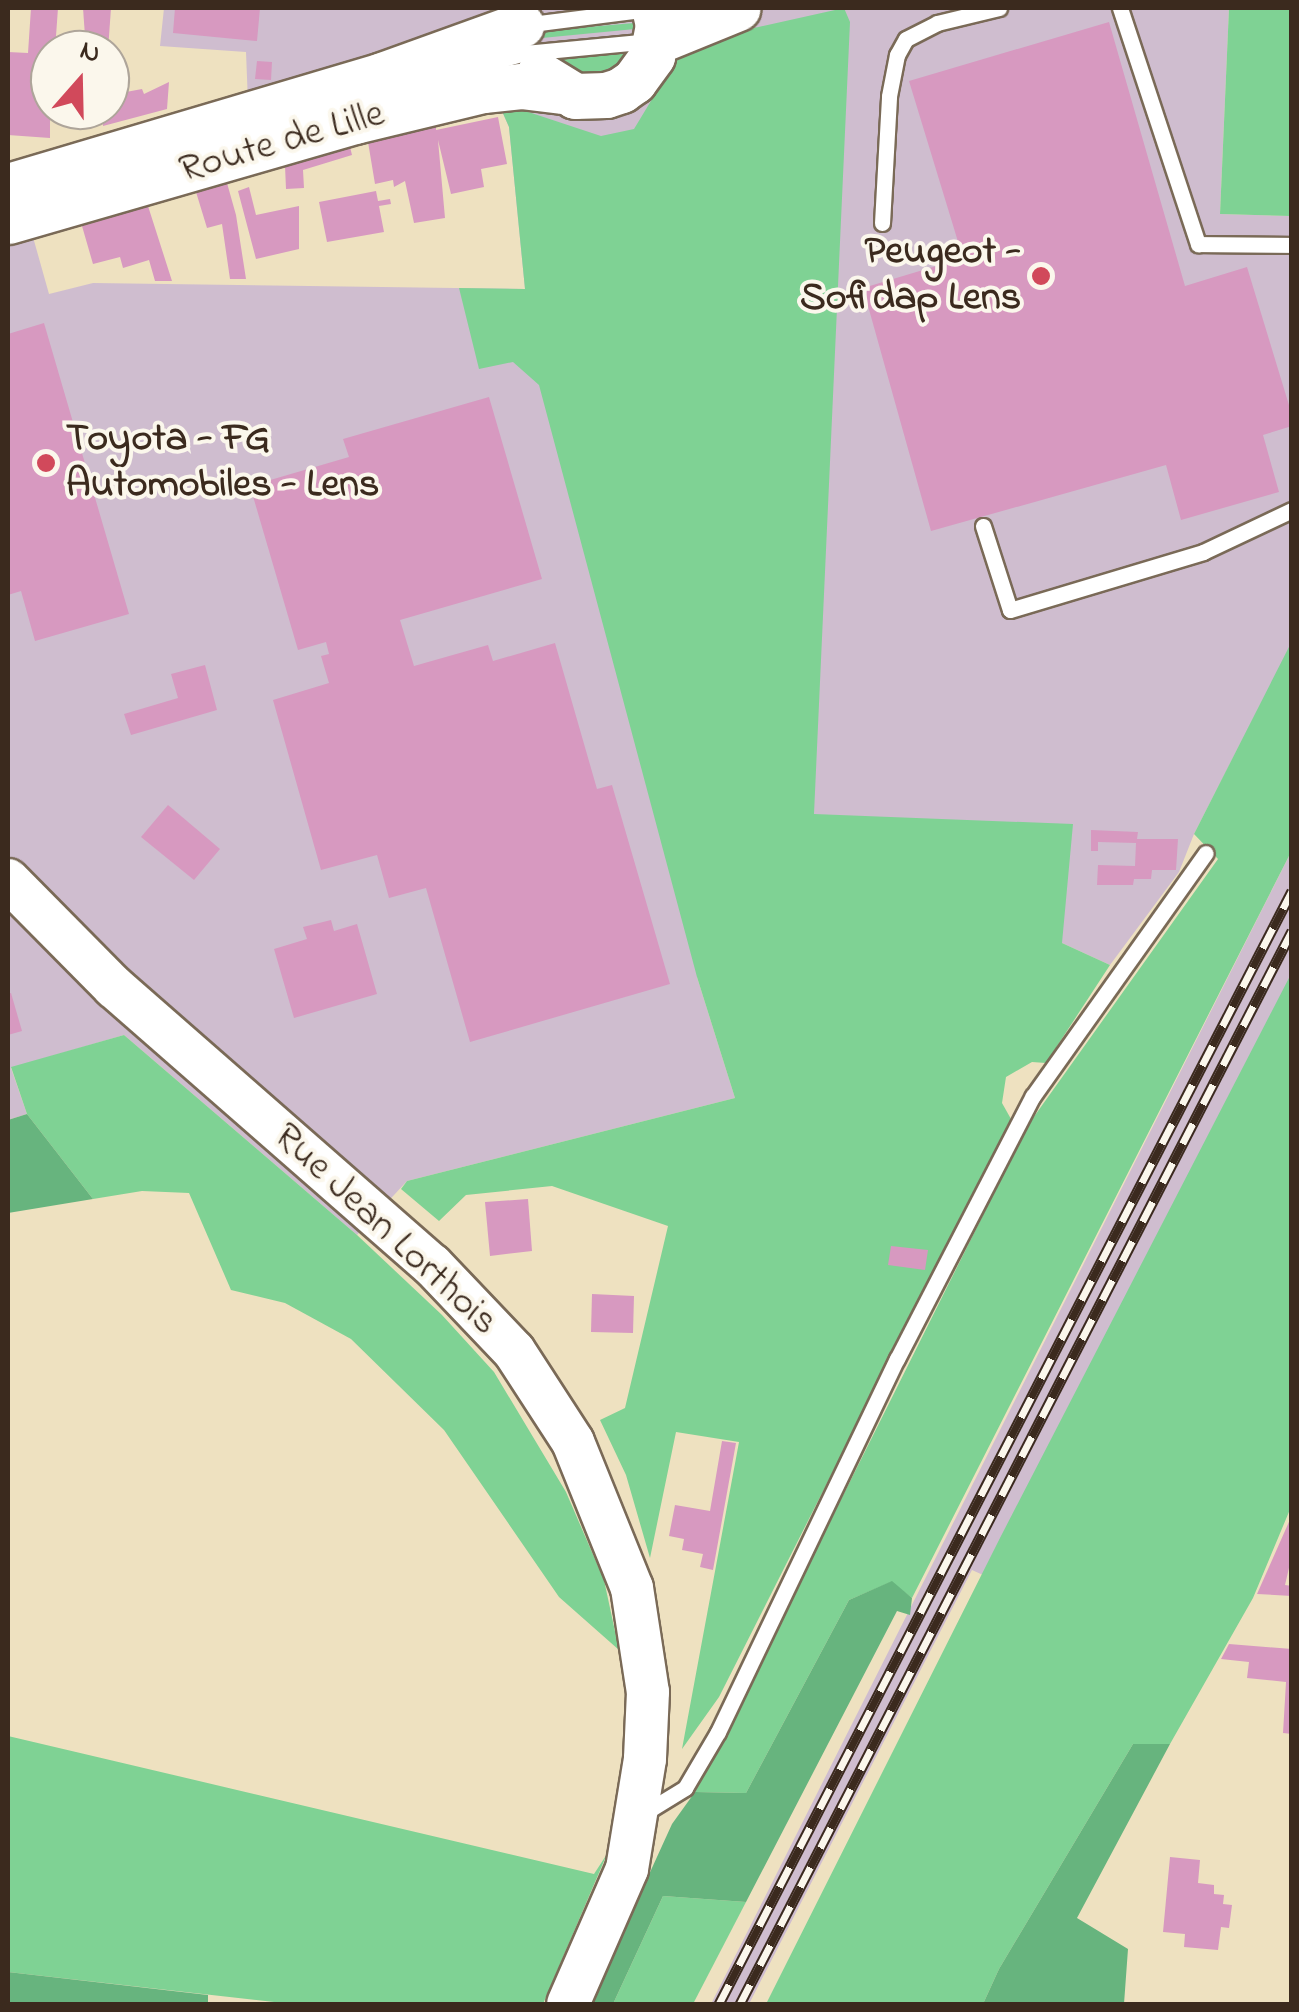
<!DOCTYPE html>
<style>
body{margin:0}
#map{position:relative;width:1299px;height:2012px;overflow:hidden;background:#eee1c0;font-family:"Indie Flower",sans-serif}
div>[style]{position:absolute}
.industrial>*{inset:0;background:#cfbdcf}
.green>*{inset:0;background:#7fd294}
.forest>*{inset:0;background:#67b47e}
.building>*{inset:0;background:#d799c0}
.roads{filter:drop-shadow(2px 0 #7a6a57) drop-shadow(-2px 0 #7a6a57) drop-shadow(0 2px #7a6a57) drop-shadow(0 -2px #7a6a57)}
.lane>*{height:15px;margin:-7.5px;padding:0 7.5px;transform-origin:7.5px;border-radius:7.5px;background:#fff}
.secondary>*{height:42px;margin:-21px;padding:0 21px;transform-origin:21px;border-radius:21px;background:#fff}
.primary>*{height:45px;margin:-22.5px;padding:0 22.5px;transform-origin:22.5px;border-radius:22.5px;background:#fff}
.rail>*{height:11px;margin-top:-5.5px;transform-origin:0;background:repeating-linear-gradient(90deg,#fbf7ec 0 22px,#3b2a1e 0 44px);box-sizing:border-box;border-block:2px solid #3b2a1e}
.dots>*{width:28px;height:28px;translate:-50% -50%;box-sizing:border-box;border:5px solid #fbf7ec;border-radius:50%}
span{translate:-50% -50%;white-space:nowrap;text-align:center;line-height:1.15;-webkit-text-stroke:8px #fbf7ec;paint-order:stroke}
.street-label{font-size:40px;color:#3b2a1e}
.poi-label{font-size:40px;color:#3b2a1e;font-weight:700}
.right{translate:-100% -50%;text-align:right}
.left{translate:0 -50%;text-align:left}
.frame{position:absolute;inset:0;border:10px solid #3b2a1e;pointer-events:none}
.north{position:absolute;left:30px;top:30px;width:100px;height:100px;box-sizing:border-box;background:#fbf7ec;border:2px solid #aea59a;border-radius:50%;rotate:20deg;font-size:28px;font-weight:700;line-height:40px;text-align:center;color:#3b2a1e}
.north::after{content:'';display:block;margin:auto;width:35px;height:45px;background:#d1495b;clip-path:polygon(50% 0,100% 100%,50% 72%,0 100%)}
</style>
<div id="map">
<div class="industrial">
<i style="clip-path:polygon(164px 8px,1229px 8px,1220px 214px,1291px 216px,1291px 645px,1194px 834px,1179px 872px,1110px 965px,1062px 943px,697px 977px,735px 1098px,407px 1181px,357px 1235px,124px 1035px,11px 1068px,27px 1114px,8px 1120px,8px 239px,31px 230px,49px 294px,93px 283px,525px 289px,509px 127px,463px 25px,248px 103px,246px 52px,160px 46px)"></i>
<i style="clip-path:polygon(1291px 852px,1291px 976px,983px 1575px,972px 1570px,749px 2004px,711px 2004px)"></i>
</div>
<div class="green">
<i style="clip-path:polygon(844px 8px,850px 22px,814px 814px,1073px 824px,1062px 943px,1110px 965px,1046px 1063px,1032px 1062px,1006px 1077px,1002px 1103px,1011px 1119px,719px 1697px,682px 1749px,739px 1442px,676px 1432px,650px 1558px,626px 1475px,600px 1420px,625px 1408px,668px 1226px,552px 1186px,466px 1195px,439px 1221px,401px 1189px,407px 1181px,735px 1098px,697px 977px,539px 385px,513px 362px,479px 369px,459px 288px,525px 289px,509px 127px,498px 102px,601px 136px,634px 129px,686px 43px)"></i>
<i style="clip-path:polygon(1229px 8px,1291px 8px,1291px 216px,1220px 214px)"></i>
<i style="clip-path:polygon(634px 23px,635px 29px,542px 38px,542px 31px)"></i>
<i style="clip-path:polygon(630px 52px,622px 62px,596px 75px,581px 76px,552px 59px)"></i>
<i style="clip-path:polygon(1291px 643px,1291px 852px,912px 1598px,891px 1582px,849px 1600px,746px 1793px,695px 1792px,1028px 1125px,1218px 859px,1194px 834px)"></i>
<i style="clip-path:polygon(1291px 974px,1291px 1507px,1253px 1598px,1170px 1744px,1133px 1744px,999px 1969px,983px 2004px,766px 2004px,1001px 1536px)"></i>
<i style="clip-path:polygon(124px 1035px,357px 1235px,442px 1315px,494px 1372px,566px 1492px,604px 1580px,619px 1650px,559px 1597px,444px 1430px,351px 1339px,285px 1303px,231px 1290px,189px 1193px,142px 1191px,93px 1199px,27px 1114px,11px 1067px)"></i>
<i style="clip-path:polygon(8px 1736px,594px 1874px,607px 1854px,543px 2004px,292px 2004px,8px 1972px)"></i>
<i style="clip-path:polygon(663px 1896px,746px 1902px,693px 2004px,613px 2004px)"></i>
</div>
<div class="forest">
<i style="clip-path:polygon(27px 1114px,93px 1199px,8px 1213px,8px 1120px)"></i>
<i style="clip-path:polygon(892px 1581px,912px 1598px,910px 1615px,897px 1611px,746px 1902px,663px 1896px,613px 2004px,590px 2004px,672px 1824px,695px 1792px,746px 1793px,849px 1600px)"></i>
<i style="clip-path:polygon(1133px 1744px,1170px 1744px,1077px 1918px,1128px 1949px,1124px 2004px,983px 2004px,999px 1969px)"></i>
<i style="clip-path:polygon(8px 1972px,208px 1995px,208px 2004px,8px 2004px)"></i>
</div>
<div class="building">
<i style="clip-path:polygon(31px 8px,58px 8px,55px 50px,50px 50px,50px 138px,8px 135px,8px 52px,28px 53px)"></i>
<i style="clip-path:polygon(83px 8px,111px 8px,108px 50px,86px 50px)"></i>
<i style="clip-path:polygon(175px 8px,260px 8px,257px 41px,173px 33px)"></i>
<i style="clip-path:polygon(1109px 22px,1185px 286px,1247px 267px,1292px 415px,1292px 426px,1263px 435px,1279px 492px,1181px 520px,1166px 465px,931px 531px,863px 288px,963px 258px,909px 81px)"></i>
<i style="clip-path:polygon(257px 61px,272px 62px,271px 80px,255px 79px)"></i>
<i style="clip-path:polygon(119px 69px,126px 92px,142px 89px,144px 94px,169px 82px,167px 109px,103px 126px,103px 120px,81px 118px,81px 110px,110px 110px,110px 71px)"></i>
<i style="clip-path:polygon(498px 117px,507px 164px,481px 169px,484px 187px,451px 194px,438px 140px,445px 218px,414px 223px,405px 181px,394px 187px,393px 180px,375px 184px,368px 142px,436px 122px,436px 130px)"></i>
<i style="clip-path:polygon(350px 147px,352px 155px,303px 170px,304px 188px,286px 189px,285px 166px)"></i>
<i style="clip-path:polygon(227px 183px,236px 215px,246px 279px,230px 279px,222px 224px,207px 228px,196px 192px)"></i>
<i style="clip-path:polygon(249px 187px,256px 215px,299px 206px,299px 249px,256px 259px,238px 191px)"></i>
<i style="clip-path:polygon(376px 191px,378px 201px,390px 199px,391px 204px,379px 206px,384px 232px,327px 242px,319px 202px)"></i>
<i style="clip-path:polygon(148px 206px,172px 281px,155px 281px,149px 260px,123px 268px,120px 257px,93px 264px,82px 226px)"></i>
<i style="clip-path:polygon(44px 323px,129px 614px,35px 641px,21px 591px,8px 595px,8px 334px)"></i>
<i style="clip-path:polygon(489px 397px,542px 579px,400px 620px,414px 666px,488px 645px,493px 661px,555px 643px,597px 789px,612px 785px,670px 984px,470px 1042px,426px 888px,389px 898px,377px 855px,321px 870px,273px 700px,329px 683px,321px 656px,329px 654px,326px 642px,298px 650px,250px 486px,349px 457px,343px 439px)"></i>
<i style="clip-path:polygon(205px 665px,217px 710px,131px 735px,124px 714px,178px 698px,171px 674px)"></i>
<i style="clip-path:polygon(168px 805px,220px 849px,194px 880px,141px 837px)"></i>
<i style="clip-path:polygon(1091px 830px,1138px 832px,1137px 839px,1178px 839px,1176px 870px,1152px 870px,1151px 879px,1134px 879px,1133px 885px,1097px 885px,1098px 865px,1135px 866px,1136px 843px,1098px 842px,1098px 851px,1091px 851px)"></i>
<i style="clip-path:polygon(331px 920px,334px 931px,357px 924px,377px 994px,294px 1018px,274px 949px,307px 939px,303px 927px)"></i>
<i style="clip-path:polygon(11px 993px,22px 1031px,8px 1035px,8px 994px)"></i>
<i style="clip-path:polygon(528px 1199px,532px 1251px,490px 1256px,485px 1202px)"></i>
<i style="clip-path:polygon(891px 1246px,928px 1250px,925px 1270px,888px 1265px)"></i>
<i style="clip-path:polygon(592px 1294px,634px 1296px,633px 1333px,591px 1332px)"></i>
<i style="clip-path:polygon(722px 1441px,736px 1443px,713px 1570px,700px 1567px,703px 1554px,682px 1550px,684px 1539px,669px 1536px,675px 1505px,710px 1511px)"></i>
<i style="clip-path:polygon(1292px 1515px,1292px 1555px,1285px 1585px,1292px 1586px,1292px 1596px,1257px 1594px)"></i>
<i style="clip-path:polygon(1229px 1644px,1292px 1649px,1292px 1734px,1283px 1733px,1286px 1682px,1247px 1678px,1249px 1662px,1221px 1659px)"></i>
<i style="clip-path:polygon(1170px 1857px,1200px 1860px,1198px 1883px,1214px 1885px,1214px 1894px,1224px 1895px,1223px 1904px,1232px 1905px,1229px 1928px,1221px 1927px,1218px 1950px,1184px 1947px,1185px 1934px,1163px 1932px)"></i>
</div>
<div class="roads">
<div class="lane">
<i style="left:1120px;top:8px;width:249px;rotate:71.7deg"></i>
<i style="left:1198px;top:244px;width:94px;rotate:0.6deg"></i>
<i style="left:523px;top:25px;width:127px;rotate:-7.2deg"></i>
<i style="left:442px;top:76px;width:86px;rotate:-15.5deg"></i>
<i style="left:525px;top:53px;width:126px;rotate:-5.5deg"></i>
<i style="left:882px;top:223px;width:127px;rotate:-86.8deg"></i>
<i style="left:889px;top:96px;width:42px;rotate:-79deg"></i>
<i style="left:897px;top:55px;width:18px;rotate:-61deg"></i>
<i style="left:906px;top:39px;width:35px;rotate:-27deg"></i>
<i style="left:937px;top:23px;width:64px;rotate:-13.6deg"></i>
<i style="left:983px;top:526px;width:88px;rotate:72.2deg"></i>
<i style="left:1010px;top:610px;width:202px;rotate:-16.7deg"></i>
<i style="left:1203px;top:552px;width:98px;rotate:-25.3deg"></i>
<i style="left:641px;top:1815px;width:52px;rotate:-31.5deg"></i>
<i style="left:685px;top:1788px;width:65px;rotate:-59.5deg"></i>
<i style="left:718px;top:1732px;width:414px;rotate:-64.4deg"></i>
<i style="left:897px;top:1359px;width:296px;rotate:-62.7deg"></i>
<i style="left:1033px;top:1096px;width:298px;rotate:-54.6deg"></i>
</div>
<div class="secondary">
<i style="left:8px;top:880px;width:151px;rotate:45.3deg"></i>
<i style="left:114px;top:987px;width:422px;rotate:41.2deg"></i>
<i style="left:432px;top:1265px;width:119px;rotate:46.4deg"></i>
<i style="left:514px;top:1351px;width:108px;rotate:57deg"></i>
<i style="left:573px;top:1442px;width:157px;rotate:68deg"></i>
<i style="left:632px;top:1588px;width:105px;rotate:81.3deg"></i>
<i style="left:648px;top:1692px;width:67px;rotate:92.6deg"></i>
<i style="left:645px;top:1759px;width:111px;rotate:99.3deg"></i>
<i style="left:627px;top:1869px;width:147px;rotate:113.6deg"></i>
</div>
<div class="primary">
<i style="left:657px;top:41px;width:87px;rotate:-22.2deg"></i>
<i style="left:539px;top:74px;width:42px;rotate:31.4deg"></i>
<i style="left:575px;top:96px;width:31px;rotate:-2deg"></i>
<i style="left:606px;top:95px;width:16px;rotate:-18deg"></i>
<i style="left:621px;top:90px;width:16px;rotate:-35deg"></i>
<i style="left:634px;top:81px;width:31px;rotate:-54deg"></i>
<i style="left:652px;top:56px;width:32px;rotate:-79deg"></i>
<i style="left:658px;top:25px;width:17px;rotate:-103deg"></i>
<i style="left:8px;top:186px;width:390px;rotate:-16.5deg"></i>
<i style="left:382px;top:75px;width:148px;rotate:-19.8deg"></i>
<i style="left:8px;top:221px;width:361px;rotate:-16.1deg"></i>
<i style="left:355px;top:121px;width:132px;rotate:-13.6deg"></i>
<i style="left:483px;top:90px;width:38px;rotate:-6deg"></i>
<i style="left:521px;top:86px;width:39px;rotate:7deg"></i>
</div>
</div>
<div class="rail">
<i style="left:719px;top:2004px;width:1252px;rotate:-62.76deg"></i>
<i style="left:740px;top:2004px;width:1207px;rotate:-62.78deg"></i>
</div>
<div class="dots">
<i style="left:1041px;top:276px;background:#d1495b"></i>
<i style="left:46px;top:463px;background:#d1495b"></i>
</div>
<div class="street-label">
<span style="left:282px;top:143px;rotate:-16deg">Route de Lille</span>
<span style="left:385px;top:1230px;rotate:43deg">Rue Jean Lorthois</span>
</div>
<div class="poi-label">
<span class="right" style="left:1021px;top:276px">Peugeot -<br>Sofidap Lens</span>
<span class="left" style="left:66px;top:463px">Toyota - FG<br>Automobiles - Lens</span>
</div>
<div class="frame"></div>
<div class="north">N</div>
</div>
